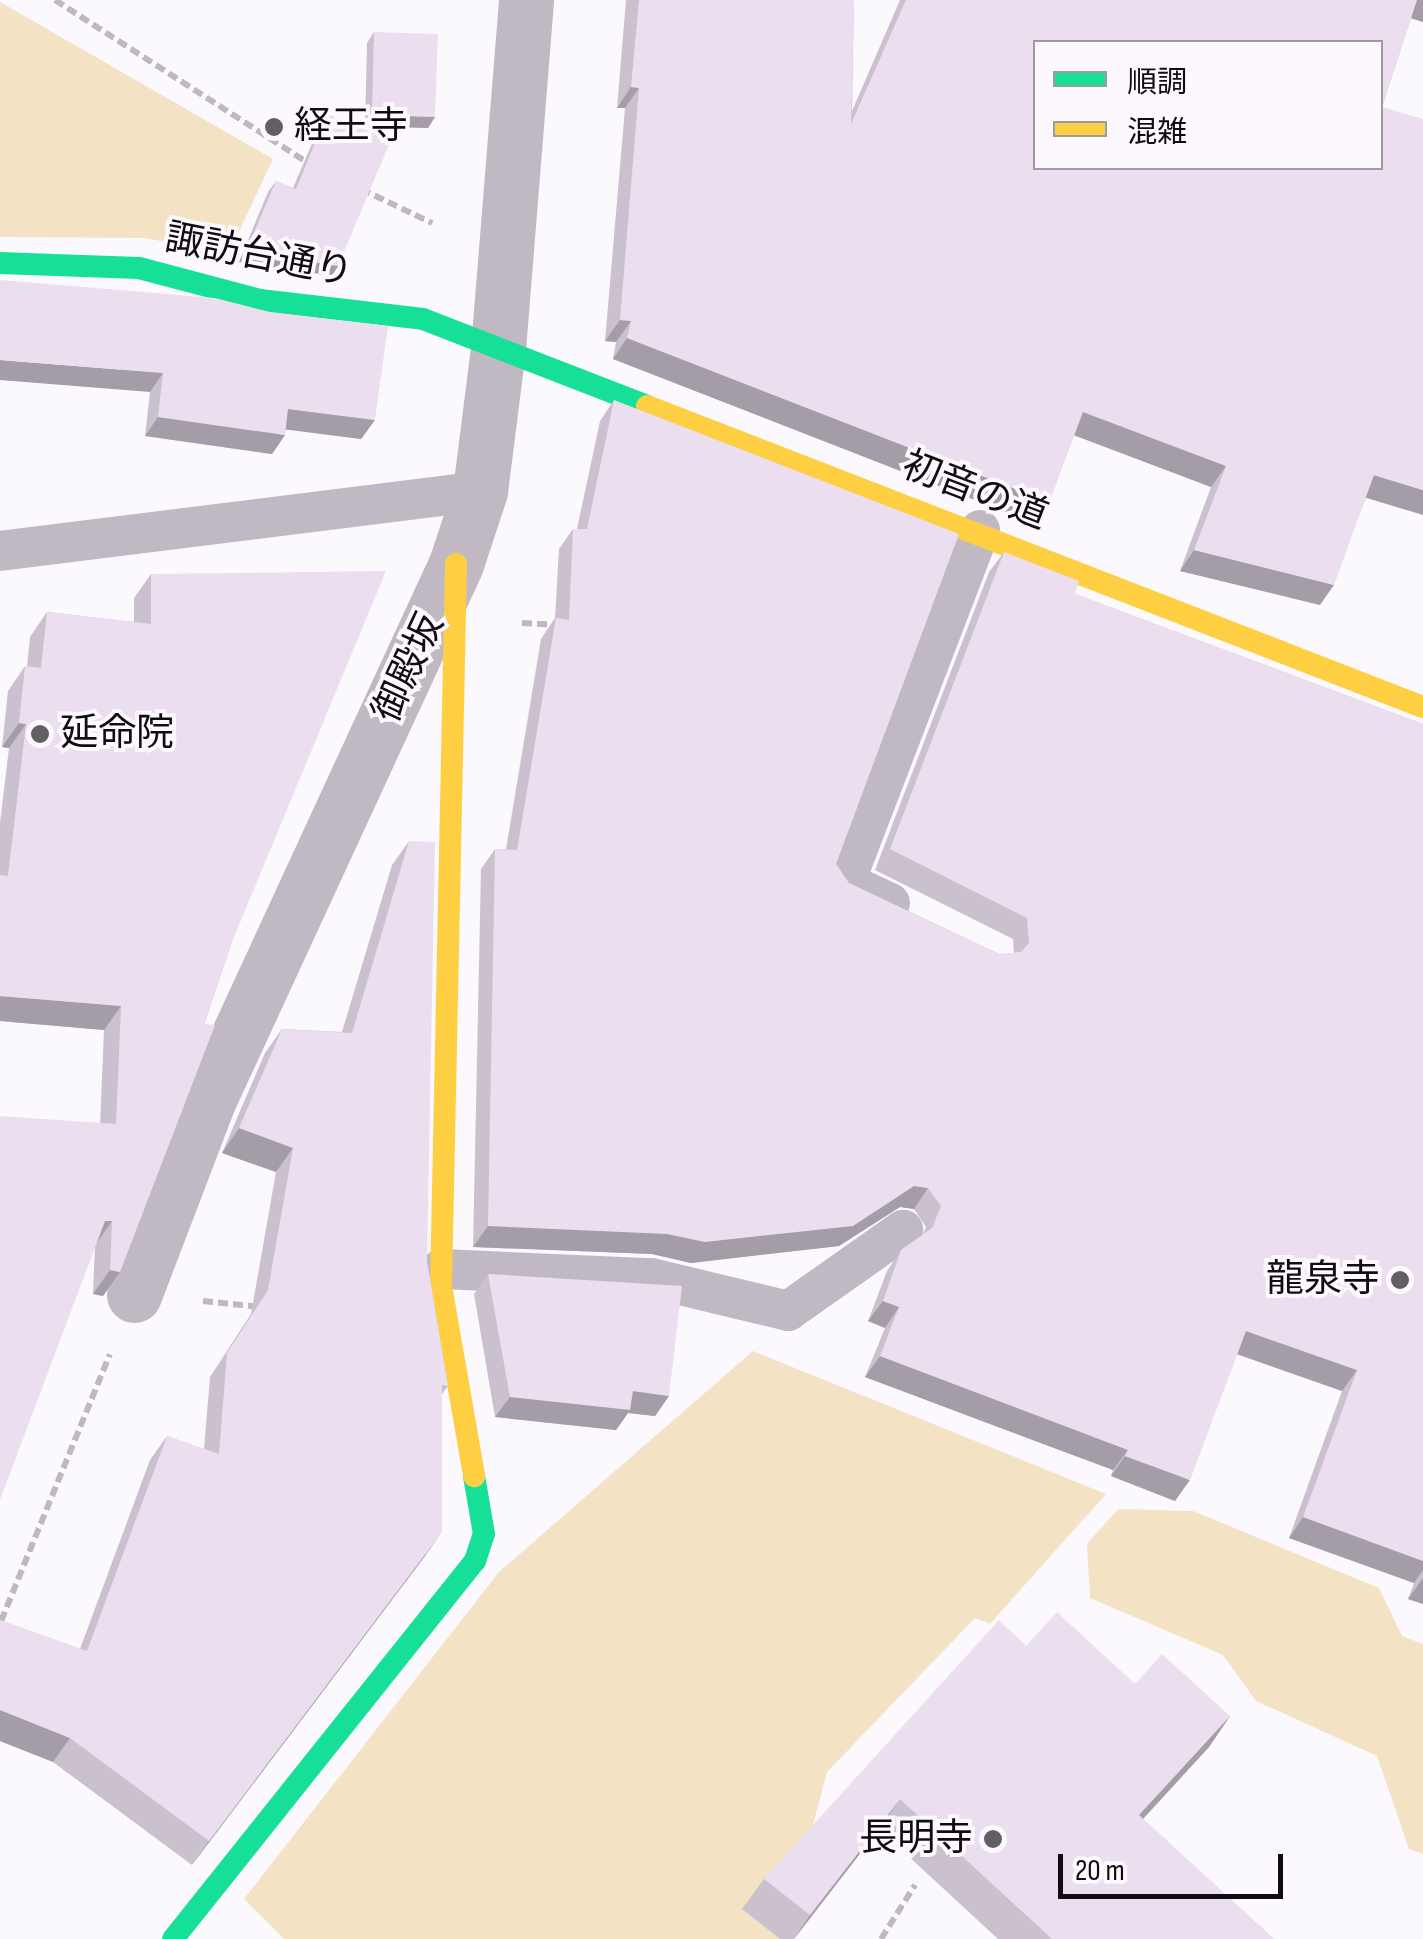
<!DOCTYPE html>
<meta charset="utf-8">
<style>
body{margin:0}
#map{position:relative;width:1423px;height:1939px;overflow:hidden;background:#fbf9fd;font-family:"Sofia Sans Condensed","Noto Sans JP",sans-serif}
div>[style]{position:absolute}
.green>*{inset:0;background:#f4e2c5}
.path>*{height:6px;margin-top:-3px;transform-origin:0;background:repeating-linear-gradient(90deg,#beb8c0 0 10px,transparent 0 15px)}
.lane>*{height:40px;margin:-20px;padding:0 20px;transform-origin:20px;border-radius:20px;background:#c0b8c2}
.street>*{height:55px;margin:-27.5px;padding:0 27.5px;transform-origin:27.5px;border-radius:27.5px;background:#c0b8c2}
.fast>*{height:22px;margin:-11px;padding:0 11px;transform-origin:11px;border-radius:11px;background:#16e098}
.slow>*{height:22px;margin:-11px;padding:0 11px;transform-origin:11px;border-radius:11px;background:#ffcf43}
.wall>*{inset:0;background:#cac0ce}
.shaded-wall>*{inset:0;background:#a49ca7}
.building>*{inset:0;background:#ebdfef}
.dots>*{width:28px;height:28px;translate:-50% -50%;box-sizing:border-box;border:5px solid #fcf8fe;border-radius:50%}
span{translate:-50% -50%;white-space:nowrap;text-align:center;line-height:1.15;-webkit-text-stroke:8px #fcf8fe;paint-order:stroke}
.poi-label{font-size:38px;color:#100c11}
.left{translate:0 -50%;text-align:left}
.right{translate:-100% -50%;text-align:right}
.street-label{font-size:38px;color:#100c11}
.legend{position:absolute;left:1033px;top:40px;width:350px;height:130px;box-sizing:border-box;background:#fcf8fe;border:2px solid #9e9a9f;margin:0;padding:12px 18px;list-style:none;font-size:30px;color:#100c11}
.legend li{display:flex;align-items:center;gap:20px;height:50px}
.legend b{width:50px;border:2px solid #9e9a9f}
.scale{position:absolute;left:1058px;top:1854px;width:225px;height:45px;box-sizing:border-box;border:5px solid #100c11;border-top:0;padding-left:12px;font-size:30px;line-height:35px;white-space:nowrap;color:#100c11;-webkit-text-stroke:8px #fcf8fe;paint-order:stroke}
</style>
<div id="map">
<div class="green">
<i style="clip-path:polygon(0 2px,273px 159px,229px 253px,144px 238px,0 237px)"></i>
<i style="clip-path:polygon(753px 1351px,1106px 1494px,990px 1624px,975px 1618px,827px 1772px,783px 1939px,284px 1939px,244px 1899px,499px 1572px)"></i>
<i style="clip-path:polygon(1118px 1509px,1193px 1511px,1379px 1588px,1402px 1636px,1423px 1644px,1423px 1854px,1409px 1849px,1377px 1756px,1256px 1701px,1223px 1655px,1090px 1598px,1087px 1544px)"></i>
</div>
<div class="path">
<i style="left:55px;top:0;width:302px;rotate:32.8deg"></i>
<i style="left:361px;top:189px;width:79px;rotate:25.6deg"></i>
<i style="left:522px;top:623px;width:33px;rotate:3deg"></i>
<i style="left:203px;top:1301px;width:57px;rotate:6deg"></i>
<i style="left:1px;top:1621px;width:288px;rotate:-67.8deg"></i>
<i style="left:881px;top:1939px;width:64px;rotate:-57.8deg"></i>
</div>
<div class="lane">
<i style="left:0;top:551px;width:484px;rotate:-7.1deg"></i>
<i style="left:890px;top:903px;width:50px;rotate:-155deg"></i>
<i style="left:845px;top:882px;width:377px;rotate:-69deg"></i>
<i style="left:441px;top:1269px;width:210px;rotate:2.5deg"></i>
<i style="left:651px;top:1278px;width:141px;rotate:13.5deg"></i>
<i style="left:788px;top:1311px;width:141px;rotate:-35.2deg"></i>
</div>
<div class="street">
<i style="left:134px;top:1295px;width:210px;rotate:-69.1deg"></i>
<i style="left:209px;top:1099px;width:589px;rotate:-65.22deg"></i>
<i style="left:456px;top:564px;width:77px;rotate:-71.8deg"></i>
<i style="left:480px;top:491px;width:143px;rotate:-82.8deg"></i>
<i style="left:498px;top:349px;width:350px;rotate:-85.4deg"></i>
</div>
<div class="fast">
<i style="left:0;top:263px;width:139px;rotate:2.1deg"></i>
<i style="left:139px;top:268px;width:125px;rotate:14.8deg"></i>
<i style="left:260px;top:300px;width:164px;rotate:6.6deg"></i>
<i style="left:423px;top:319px;width:240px;rotate:21.2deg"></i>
<i style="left:173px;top:1939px;width:484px;rotate:-51.4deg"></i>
<i style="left:475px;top:1561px;width:28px;rotate:-72deg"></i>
<i style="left:484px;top:1534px;width:59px;rotate:-99.8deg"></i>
</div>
<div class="slow">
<i style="left:647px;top:406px;width:832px;rotate:21.2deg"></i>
<i style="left:456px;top:564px;width:722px;rotate:91.19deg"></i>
<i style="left:441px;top:1286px;width:193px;rotate:80.1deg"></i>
</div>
<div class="wall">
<i style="clip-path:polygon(626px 0,854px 0,852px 111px,900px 0,1423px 0,1423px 22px,1411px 18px,1382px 107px,1366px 498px,1320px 605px,1180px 571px,1211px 487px,1074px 435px,1049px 502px,1034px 523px,613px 359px,616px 342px,605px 341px,625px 108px,617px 108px)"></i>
<i style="clip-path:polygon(374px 32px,435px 117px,428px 128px,365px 126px,367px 43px)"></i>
<i style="clip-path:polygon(327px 114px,338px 266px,331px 277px,239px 262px,268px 192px,276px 181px,293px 188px,320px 125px)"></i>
<i style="clip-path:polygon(0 280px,375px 420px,361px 439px,286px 429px,285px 435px,272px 454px,145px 436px,150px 392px)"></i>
<i style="clip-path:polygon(614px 400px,836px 864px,849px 883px,999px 954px,1014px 953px,1013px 939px,875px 870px,989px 572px,1004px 552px,1075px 594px,1423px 724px,1423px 1604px,1408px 1599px,1414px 1583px,1289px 1538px,1342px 1391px,1237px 1354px,1175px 1501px,1111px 1476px,1113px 1470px,865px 1377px,885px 1328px,868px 1321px,887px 1271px,901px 1250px,923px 1234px,926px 1227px,914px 1209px,900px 1207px,839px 1246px,691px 1263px,652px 1254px,473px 1247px,481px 869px,495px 849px,506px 849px,541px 639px,555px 618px,559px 549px,573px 529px,577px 529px,600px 421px)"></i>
<i style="clip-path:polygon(151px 574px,232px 942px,120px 1272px,103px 1296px,93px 1294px,104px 1030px,0 1021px,0 823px,9px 748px,2px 747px,8px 691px,25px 666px,27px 667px,30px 637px,47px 612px,134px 622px,134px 598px)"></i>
<i style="clip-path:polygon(409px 841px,427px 1261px,448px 1386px,442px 1394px,425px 1556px,192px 1865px,53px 1762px,0 1741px,0 1620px,80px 1649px,150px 1460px,167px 1436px,204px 1449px,210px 1377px,251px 1314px,276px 1172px,222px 1153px,265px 1053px,282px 1029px,342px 1032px,392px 865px)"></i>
<i style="clip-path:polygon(488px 1274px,669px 1396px,655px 1416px,628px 1413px,616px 1430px,495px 1417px,474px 1294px)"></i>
<i style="clip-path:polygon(1026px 1646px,1230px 1716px,1209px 1747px,1143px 1819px,1274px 1939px,998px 1939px,879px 1829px,794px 1939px,780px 1939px,742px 1909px,764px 1879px)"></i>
</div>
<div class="shaded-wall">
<i style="clip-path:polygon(1415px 0,1423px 0,1423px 22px,1404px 16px)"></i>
<i style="clip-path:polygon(631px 87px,639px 88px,625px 108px,617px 108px)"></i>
<i style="clip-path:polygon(372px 115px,435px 117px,428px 128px,365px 126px)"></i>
<i style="clip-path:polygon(246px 251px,338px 266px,331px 277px,239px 262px)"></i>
<i style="clip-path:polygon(620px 320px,631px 321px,616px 342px,605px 341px)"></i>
<i style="clip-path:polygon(627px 338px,1049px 502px,1034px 523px,613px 359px)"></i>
<i style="clip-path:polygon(0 360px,163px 373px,150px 392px,0 380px)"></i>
<i style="clip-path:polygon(288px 409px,375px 420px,361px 439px,274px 428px)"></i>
<i style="clip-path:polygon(1083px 412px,1226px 466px,1211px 487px,1068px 433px)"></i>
<i style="clip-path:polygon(158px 417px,285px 435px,272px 454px,145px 436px)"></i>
<i style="clip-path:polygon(1374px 475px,1423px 490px,1423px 515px,1360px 496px)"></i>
<i style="clip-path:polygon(1194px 550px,1334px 585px,1320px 605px,1180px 571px)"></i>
<i style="clip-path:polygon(19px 723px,26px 724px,9px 748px,2px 747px)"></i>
<i style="clip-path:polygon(0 996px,121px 1006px,104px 1030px,0 1021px)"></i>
<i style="clip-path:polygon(239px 1128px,293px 1148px,276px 1172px,222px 1153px)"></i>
<i style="clip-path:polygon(914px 1186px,928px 1188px,914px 1209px,900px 1207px,839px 1246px,691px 1263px,652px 1254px,473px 1247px,488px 1226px)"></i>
<i style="clip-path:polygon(105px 1221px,112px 1221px,95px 1245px)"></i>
<i style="clip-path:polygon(110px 1270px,120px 1272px,103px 1296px,93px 1294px)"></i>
<i style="clip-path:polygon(883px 1301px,899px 1307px,885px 1328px,868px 1321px)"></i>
<i style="clip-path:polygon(1246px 1331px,1357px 1370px,1342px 1391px,1231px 1352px)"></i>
<i style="clip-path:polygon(880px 1356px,1128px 1450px,1113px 1470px,865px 1377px)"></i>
<i style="clip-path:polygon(633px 1391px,669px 1396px,655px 1416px,628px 1413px,616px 1430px,495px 1417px,510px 1397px)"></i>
<i style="clip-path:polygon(1125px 1456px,1190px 1480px,1175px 1501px,1111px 1476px)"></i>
<i style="clip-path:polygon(1303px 1517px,1423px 1561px,1423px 1570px,1414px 1583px,1289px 1538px)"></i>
<i style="clip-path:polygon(442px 1532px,425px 1556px,192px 1865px,209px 1841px)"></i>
<i style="clip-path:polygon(1423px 1578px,1423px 1604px,1408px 1599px)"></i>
<i style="clip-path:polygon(0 1710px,70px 1738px,53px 1762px,0 1741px)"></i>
<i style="clip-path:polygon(1230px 1716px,1209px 1747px,1118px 1846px,1139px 1815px)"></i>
<i style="clip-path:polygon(900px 1799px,879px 1829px,794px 1939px,810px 1915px)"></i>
</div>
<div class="building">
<i style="clip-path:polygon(evenodd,639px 0,854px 0,851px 124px,906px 0,1417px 0,1382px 107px,1423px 119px,1423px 490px,1374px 475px,1334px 585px,1194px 550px,1226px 466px,1083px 412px,1049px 502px,627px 338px,631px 321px,620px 320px,639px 88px,631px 87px,639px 0,1036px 42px,1380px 42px,1380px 168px,1036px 168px,1036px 42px)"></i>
<i style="clip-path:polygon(374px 32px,438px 34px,435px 117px,372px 115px)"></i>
<i style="clip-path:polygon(327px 114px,391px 140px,338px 266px,246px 251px,276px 181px,296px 189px)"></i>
<i style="clip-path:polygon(0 280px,215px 298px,270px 312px,388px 326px,375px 420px,288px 409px,285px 435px,158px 417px,163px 373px,0 360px)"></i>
<i style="clip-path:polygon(614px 400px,959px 534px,836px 864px,849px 883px,999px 954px,1021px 952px,1029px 943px,1027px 918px,890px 849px,1004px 552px,1079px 581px,1075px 594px,1423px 724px,1423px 1561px,1303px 1517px,1357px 1370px,1246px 1331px,1190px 1480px,1125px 1456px,1128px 1450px,880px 1356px,899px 1307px,883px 1301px,901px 1250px,932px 1228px,941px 1206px,928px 1188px,914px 1186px,853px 1226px,705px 1242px,667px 1234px,488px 1226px,495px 849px,517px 850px,556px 618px,569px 620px,573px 529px,587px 529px)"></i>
<i style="clip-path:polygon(386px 571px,232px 942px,204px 1024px,215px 1025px,120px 1272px,110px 1270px,112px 1221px,105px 1221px,0 1500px,0 1116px,116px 1124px,121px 1006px,0 996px,0 875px,8px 876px,26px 724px,19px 723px,25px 666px,41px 668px,47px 612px,151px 624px,151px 574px)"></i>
<i style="clip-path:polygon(409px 841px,435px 842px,427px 1261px,448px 1386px,442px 1385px,442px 1532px,209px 1841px,70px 1738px,0 1710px,0 1620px,87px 1651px,167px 1436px,219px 1454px,227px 1353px,268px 1290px,293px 1148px,239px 1128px,282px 1029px,352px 1033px)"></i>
<i style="clip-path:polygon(488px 1274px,682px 1286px,669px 1396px,633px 1391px,630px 1410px,510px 1397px)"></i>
<i style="clip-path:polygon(1057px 1612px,1135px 1684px,1162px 1654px,1230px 1716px,1139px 1815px,1274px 1939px,1052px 1939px,900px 1799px,810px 1915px,764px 1879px,999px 1620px,1026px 1646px)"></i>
</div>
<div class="dots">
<i style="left:274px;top:127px;background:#625f64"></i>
<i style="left:40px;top:734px;background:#625f64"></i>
<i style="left:1400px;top:1280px;background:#625f64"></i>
<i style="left:993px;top:1839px;background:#625f64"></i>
</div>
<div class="poi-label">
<span class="left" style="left:294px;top:127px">経王寺</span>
<span class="left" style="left:60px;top:734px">延命院</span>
<span class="right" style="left:1380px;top:1280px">龍泉寺</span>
<span class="right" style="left:973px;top:1839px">長明寺</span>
</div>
<div class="street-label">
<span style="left:259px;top:256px;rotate:11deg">諏訪台通り</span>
<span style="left:975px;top:491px;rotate:21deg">初音の道</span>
<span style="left:409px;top:668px;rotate:-65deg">御殿坂</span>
</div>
<ul class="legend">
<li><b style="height:12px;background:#16e098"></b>順調</li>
<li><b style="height:12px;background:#ffcf43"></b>混雑</li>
</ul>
<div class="scale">20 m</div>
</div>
